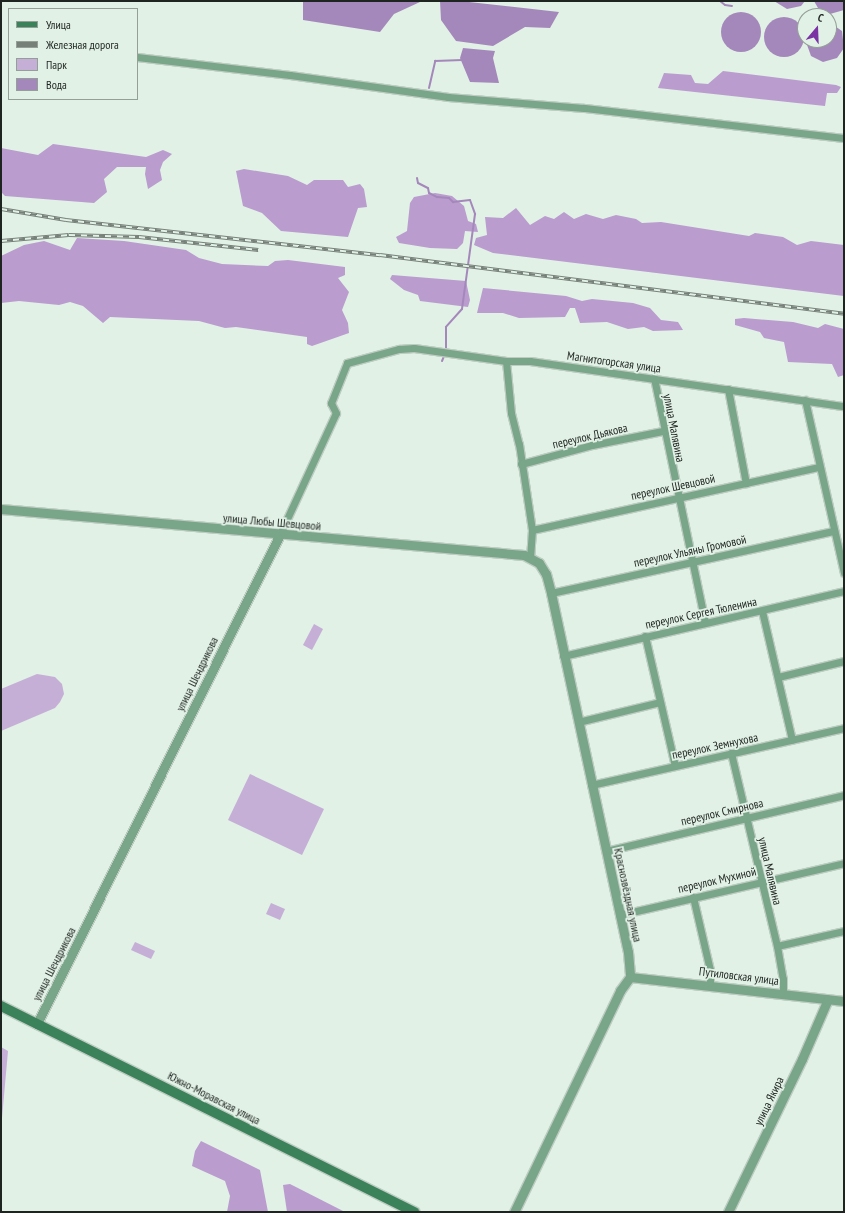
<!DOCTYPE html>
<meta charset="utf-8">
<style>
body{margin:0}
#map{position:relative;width:845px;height:1213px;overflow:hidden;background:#e1f1e6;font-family:"PT Sans Narrow",sans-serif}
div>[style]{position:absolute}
.green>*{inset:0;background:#c5afd6}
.forest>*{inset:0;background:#ba9ccf}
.water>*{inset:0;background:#a588bb}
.round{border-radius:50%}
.stream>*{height:2px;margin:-1px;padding:0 1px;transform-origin:1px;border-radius:1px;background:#a588bb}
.roads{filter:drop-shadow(1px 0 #beccc2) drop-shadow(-1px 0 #beccc2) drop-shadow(0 1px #beccc2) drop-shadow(0 -1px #beccc2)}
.minor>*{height:7px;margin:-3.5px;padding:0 3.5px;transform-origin:3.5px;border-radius:3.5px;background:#79a589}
.tertiary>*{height:9px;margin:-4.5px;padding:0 4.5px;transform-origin:4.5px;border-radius:4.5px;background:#79a589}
.secondary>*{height:10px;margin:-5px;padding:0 5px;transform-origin:5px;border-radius:5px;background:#3b815a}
.rail>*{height:3.5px;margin-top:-1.75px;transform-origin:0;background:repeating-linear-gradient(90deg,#e1f1e6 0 6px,#768079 0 12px);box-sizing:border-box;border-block:1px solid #768079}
span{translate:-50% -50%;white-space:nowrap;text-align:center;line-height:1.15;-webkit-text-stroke:3.5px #e1f1e6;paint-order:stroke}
.street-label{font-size:12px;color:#1e2420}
.frame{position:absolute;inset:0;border:2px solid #1e2420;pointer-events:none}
.legend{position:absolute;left:8px;top:8px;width:130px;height:92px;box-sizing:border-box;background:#e1f1e6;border:1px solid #939f97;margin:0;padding:5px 7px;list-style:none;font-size:12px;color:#1e2420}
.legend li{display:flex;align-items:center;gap:8px;height:20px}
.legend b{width:20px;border:1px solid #939f97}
.north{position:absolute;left:797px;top:8px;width:40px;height:40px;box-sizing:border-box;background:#e1f1e6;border:1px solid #939f97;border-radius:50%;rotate:19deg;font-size:11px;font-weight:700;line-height:16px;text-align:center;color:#1e2420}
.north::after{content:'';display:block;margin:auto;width:14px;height:18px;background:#7b32a5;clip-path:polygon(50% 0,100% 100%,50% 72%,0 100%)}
</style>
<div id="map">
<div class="green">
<i style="clip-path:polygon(314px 624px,323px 629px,312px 650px,303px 645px)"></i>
<i style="clip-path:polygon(37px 674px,55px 677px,62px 684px,64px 694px,60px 702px,55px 708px,1px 731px,1px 689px)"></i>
<i style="clip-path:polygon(250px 774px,324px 809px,302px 855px,228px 820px)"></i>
<i style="clip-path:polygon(271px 903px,285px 909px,280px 920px,266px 914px)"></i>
<i style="clip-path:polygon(135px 942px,155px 951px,151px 959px,131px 950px)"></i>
<i style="clip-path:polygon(1px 1047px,8px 1051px,1px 1129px)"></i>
</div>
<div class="forest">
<i style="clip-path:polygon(723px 71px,836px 85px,841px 87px,837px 93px,827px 93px,825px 106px,658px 88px,664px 73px,691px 75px,695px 83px,708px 84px)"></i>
<i style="clip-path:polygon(53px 144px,146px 157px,163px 150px,172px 154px,163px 162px,160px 170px,162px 180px,148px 189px,145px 174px,146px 167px,117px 167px,104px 179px,107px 192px,94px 203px,5px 196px,1px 192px,1px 148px,38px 155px)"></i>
<i style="clip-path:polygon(244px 169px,288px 176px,307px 185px,314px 180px,343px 180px,348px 187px,360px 184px,364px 189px,367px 207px,358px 208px,348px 237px,281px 231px,262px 213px,243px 206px,236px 171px)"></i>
<i style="clip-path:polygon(435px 193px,452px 196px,464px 206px,468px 221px,476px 224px,478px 232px,465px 231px,463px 243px,457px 249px,430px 248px,399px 243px,396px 237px,407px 231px,410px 203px,414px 197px)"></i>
<i style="clip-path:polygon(516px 208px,530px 225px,545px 216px,554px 219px,564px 212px,574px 219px,586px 214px,603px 219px,616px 215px,636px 219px,642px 223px,661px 222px,749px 236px,755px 233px,783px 237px,797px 245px,811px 241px,844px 245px,844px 296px,493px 253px,474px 245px,476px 238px,487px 235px,485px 217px,503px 218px)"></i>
<i style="clip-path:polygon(77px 238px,124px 241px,186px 250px,199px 258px,222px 264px,268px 266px,275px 261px,288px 260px,345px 267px,345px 275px,338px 278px,349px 292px,342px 310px,348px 323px,349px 333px,312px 346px,307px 344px,307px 337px,236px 327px,225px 328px,199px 321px,110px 317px,103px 323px,83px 306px,70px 302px,59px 305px,19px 301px,1px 303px,1px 256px,24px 245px,44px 241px,70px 250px)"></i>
<i style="clip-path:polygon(392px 275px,466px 281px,470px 300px,468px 307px,420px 301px,418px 295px,404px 290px,390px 279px)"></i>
<i style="clip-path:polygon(483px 288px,566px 296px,582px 301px,592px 299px,633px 303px,650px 308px,661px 320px,678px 322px,683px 330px,653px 331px,644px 327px,628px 329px,607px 322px,580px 323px,575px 308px,570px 308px,565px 317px,519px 318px,503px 313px,477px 313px)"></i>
<i style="clip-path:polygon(744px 318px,793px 322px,818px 328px,825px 324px,844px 329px,844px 375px,838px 377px,832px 364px,788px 362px,784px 342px,764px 338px,760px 332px,735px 325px,735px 319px)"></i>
<i style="clip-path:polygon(201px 1141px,260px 1170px,268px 1212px,227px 1212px,230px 1196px,225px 1181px,192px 1166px,195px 1151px)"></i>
<i style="clip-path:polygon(290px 1184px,345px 1212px,287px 1212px,283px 1185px)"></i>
</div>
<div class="water">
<i style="clip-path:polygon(303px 1px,420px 1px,420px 2px,394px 14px,380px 32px,303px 20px)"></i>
<i style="clip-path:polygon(440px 1px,460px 1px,559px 12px,550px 28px,525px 27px,493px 46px,456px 41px,441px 20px)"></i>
<i style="clip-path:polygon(774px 1px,805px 1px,801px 6px,787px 9px)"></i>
<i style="clip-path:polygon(814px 1px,844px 1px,844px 10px,830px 14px,818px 8px)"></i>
<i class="round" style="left:721px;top:12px;width:40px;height:40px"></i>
<i class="round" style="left:764px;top:17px;width:40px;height:40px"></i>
<i style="clip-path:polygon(829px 22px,842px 31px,844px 48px,837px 58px,823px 62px,811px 56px,806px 42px,829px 40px)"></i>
<i style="clip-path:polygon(463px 48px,495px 51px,493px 58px,499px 83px,470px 82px,460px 58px)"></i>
</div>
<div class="stream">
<i style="left:720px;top:1px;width:6px;rotate:39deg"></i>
<i style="left:725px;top:5px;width:7px;rotate:8deg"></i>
<i style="left:429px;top:88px;width:28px;rotate:-77deg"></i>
<i style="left:435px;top:61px;width:27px;rotate:-2deg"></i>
<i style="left:417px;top:178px;width:5px;rotate:79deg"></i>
<i style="left:418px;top:183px;width:11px;rotate:27deg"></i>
<i style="left:428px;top:188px;width:5px;rotate:79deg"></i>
<i style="left:429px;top:193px;width:9px;rotate:27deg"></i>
<i style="left:437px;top:197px;width:12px;rotate:5deg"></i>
<i style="left:449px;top:198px;width:6px;rotate:45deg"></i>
<i style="left:453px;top:202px;width:17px;rotate:-7deg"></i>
<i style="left:470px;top:200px;width:15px;rotate:70deg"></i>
<i style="left:475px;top:214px;width:96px;rotate:97.8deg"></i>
<i style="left:462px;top:309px;width:24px;rotate:132deg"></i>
<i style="left:446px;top:327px;width:23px;rotate:90deg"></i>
<i style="left:442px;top:361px;width:8px;rotate:-67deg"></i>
</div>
<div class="roads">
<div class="minor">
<i style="left:137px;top:57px;width:154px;rotate:6.7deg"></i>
<i style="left:290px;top:75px;width:160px;rotate:7.9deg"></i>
<i style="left:448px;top:97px;width:136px;rotate:4.6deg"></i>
<i style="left:584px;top:108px;width:262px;rotate:6.6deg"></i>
<i style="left:506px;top:361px;width:52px;rotate:84.5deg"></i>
<i style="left:511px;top:413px;width:32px;rotate:76deg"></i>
<i style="left:519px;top:444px;width:87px;rotate:81.4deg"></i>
<i style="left:532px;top:530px;width:27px;rotate:94deg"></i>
<i style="left:654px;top:378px;width:249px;rotate:78.2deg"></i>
<i style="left:728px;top:389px;width:96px;rotate:79.2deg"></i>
<i style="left:805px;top:400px;width:177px;rotate:77.3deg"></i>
<i style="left:521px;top:464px;width:73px;rotate:-15deg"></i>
<i style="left:592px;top:445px;width:72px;rotate:-11.2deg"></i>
<i style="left:532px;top:530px;width:294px;rotate:-12.4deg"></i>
<i style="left:280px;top:534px;width:133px;rotate:-65.2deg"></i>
<i style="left:336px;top:413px;width:11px;rotate:-117deg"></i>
<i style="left:331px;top:403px;width:43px;rotate:-68.2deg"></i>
<i style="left:347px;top:363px;width:54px;rotate:-15.1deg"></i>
<i style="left:399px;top:349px;width:15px;rotate:-4deg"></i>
<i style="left:414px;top:348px;width:93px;rotate:8deg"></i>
<i style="left:506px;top:361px;width:24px"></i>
<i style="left:530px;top:361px;width:317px;rotate:8.2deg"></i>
<i style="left:551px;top:593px;width:290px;rotate:-12.4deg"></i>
<i style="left:762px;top:611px;width:132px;rotate:76.9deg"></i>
<i style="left:645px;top:636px;width:133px;rotate:77deg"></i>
<i style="left:563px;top:656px;width:288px;rotate:-13deg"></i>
<i style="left:778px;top:677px;width:68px;rotate:-13.6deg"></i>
<i style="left:578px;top:722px;width:84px;rotate:-13.7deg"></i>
<i style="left:731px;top:753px;width:198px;rotate:76.6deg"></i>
<i style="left:777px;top:946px;width:34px;rotate:80deg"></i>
<i style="left:783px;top:979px;width:15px;rotate:90deg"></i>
<i style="left:591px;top:785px;width:259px;rotate:-12.7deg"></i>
<i style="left:606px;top:851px;width:244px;rotate:-13.2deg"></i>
<i style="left:693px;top:897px;width:75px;rotate:76.9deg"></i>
<i style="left:710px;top:970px;width:14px;rotate:90deg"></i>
<i style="left:619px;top:915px;width:231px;rotate:-13deg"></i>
<i style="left:777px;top:946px;width:69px;rotate:-12.6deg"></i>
</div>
<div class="tertiary">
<i style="left:1px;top:509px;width:525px;rotate:5.03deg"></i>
<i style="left:524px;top:555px;width:17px;rotate:28deg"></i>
<i style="left:539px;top:563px;width:13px;rotate:58deg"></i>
<i style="left:546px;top:574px;width:20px;rotate:75deg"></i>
<i style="left:551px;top:593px;width:367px;rotate:77.9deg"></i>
<i style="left:628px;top:952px;width:25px;rotate:85deg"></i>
<i style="left:630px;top:977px;width:17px;rotate:126deg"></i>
<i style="left:620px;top:991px;width:245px;rotate:115.6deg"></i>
<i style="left:630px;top:977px;width:215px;rotate:6.4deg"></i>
<i style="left:37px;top:1024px;width:547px;rotate:-63.62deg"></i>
<i style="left:728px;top:1212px;width:170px;rotate:-64.2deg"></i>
<i style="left:802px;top:1059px;width:65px;rotate:-66.6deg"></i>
</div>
<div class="secondary">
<i style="left:1px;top:1006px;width:462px;rotate:26.5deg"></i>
</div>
</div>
<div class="rail">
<i style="left:1px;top:209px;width:66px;rotate:9.6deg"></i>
<i style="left:66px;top:220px;width:316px;rotate:6.4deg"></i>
<i style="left:380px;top:255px;width:468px;rotate:7.2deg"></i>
<i style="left:1px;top:241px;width:68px;rotate:-5deg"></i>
<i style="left:69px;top:235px;width:70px;rotate:1.6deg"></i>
<i style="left:139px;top:237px;width:120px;rotate:6.2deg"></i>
</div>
<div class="street-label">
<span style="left:614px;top:362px;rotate:8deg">Магнитогорская улица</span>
<span style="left:674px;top:428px;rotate:79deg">улица Малявина</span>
<span style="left:590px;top:436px;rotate:-13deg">переулок Дьякова</span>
<span style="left:673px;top:487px;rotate:-12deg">переулок Шевцовой</span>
<span style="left:272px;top:522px;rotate:5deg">улица Любы Шевцовой</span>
<span style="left:690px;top:551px;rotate:-12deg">переулок Ульяны Громовой</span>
<span style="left:701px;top:613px;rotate:-12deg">переулок Сергея Тюленина</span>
<span style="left:197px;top:674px;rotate:-64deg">улица Шендрикова</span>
<span style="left:715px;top:746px;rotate:-12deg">переулок Земнухова</span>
<span style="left:722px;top:812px;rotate:-13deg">переулок Смирнова</span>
<span style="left:770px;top:871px;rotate:77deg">улица Малявина</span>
<span style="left:717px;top:880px;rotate:-13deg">переулок Мухиной</span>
<span style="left:628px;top:895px;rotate:78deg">Краснозвёздная улица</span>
<span style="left:54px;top:964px;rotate:-63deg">улица Шендрикова</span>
<span style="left:739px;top:976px;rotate:7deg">Путиловская улица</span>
<span style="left:214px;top:1098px;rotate:27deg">Южно-Моравская улица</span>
<span style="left:769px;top:1101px;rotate:-64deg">улица Якира</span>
</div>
<div class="frame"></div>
<ul class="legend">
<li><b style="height:5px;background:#3b815a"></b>Улица</li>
<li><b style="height:5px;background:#768079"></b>Железная дорога</li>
<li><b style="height:11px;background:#c5afd6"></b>Парк</li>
<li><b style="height:11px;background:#a588bb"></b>Вода</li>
</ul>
<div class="north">С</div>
</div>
